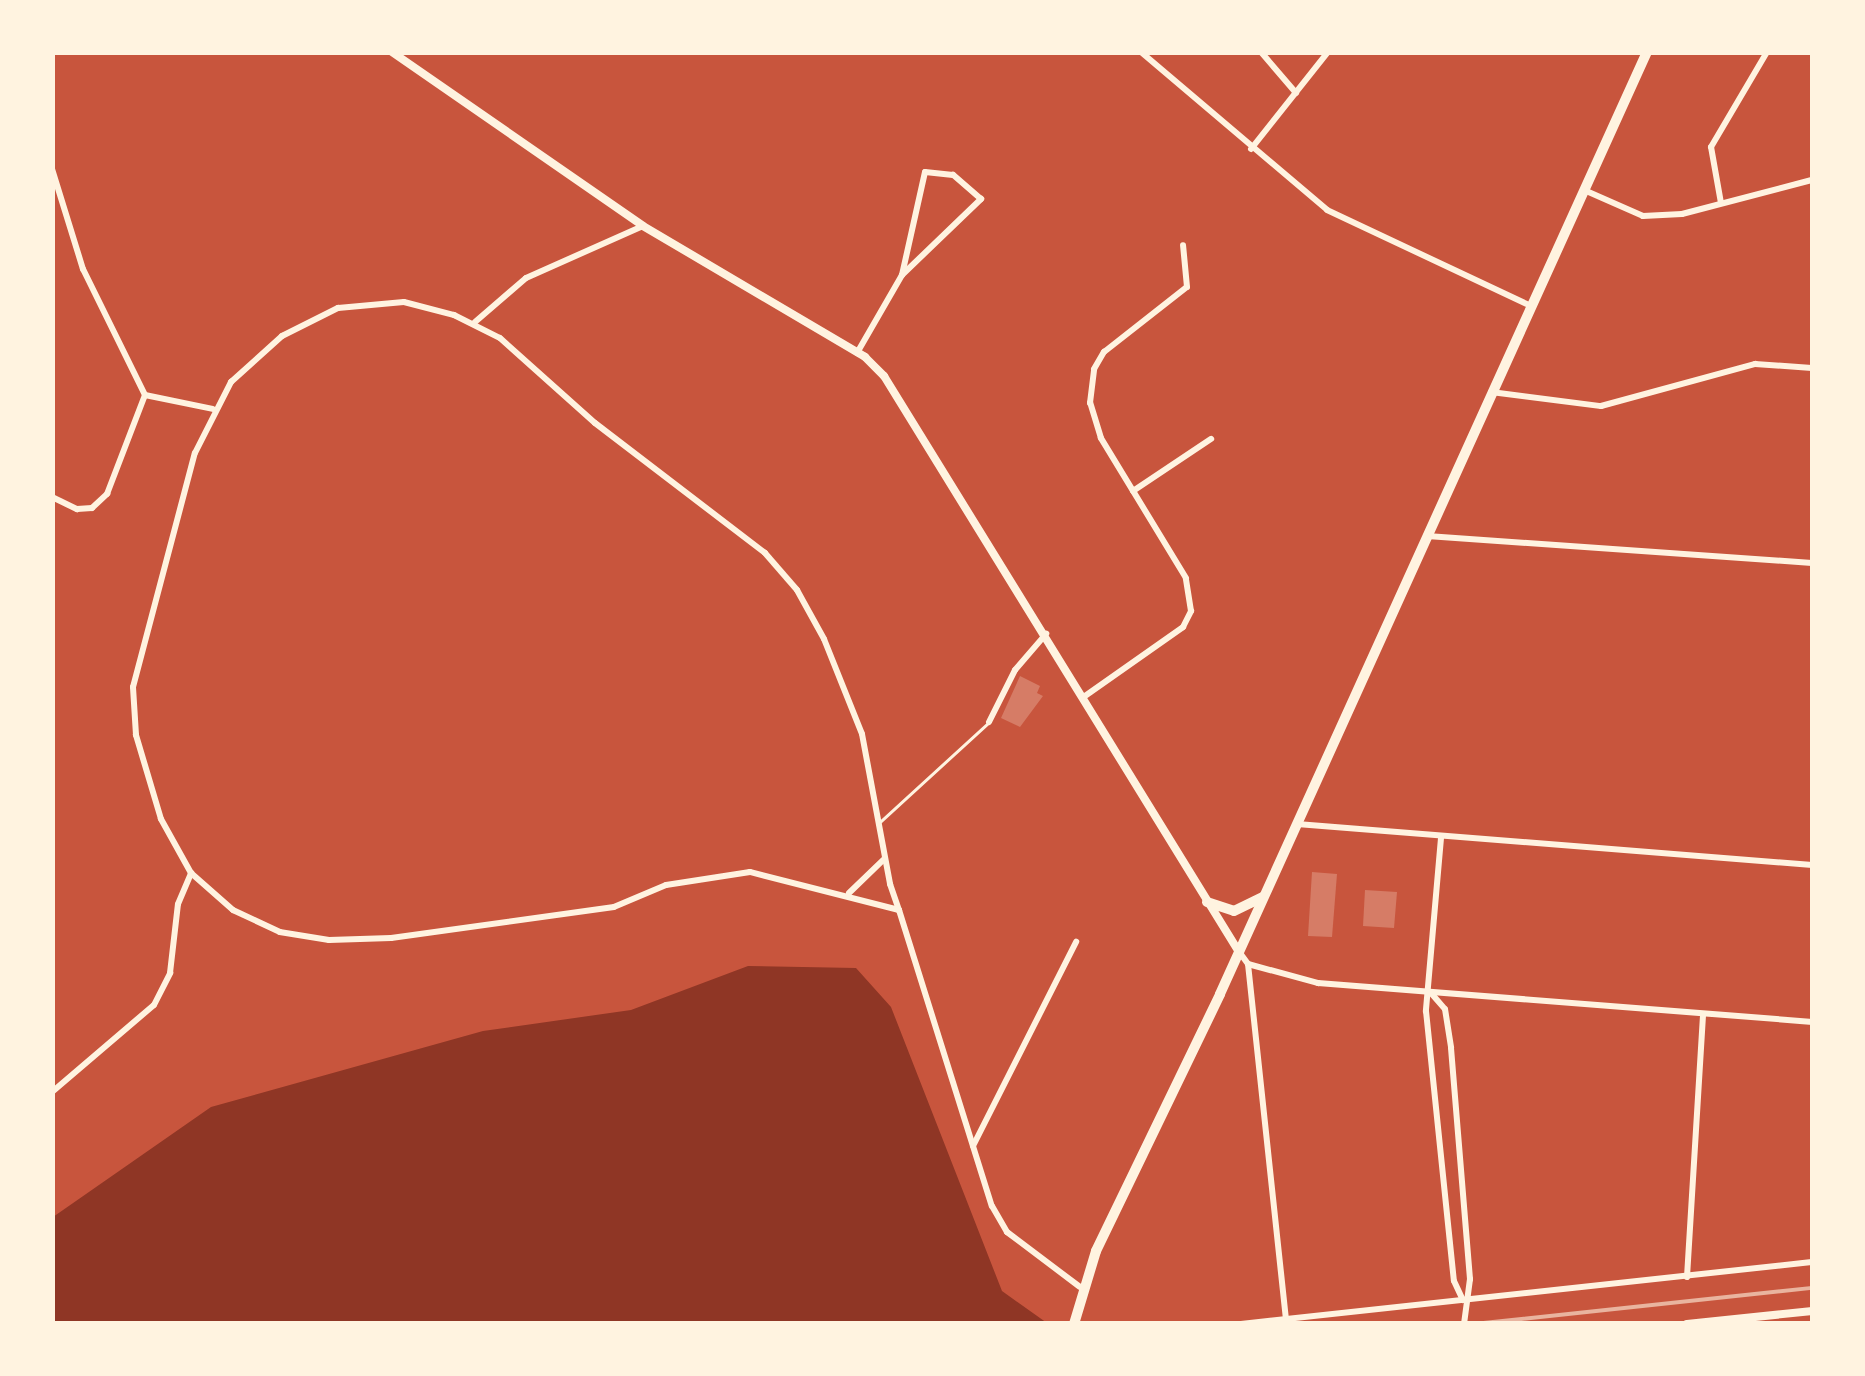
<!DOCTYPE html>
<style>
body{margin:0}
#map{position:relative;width:1865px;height:1376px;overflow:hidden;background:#c8553d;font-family:Mulish,sans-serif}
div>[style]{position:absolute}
.water>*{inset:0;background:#8f3625}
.building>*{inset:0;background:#d67c66}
.service>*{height:2.5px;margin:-1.25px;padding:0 1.25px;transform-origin:1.25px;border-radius:1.25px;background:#fff3e0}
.minor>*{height:6px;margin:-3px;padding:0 3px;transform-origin:3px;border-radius:3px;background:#fff3e0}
.tertiary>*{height:8px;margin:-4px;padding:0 4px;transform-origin:4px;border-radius:4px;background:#fff3e0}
.primary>*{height:10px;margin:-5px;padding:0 5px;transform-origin:5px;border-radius:5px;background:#fff3e0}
.rail>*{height:4px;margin:-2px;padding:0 2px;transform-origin:2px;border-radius:2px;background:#e9b49f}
span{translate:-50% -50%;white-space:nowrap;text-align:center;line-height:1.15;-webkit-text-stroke:10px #fff3e0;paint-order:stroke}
.frame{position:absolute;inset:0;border:55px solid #fff3e0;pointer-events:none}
</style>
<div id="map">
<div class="water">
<i style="clip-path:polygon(748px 966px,856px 968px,891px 1007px,1002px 1291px,1047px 1323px,53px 1323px,53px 1217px,211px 1107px,483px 1031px,631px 1010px)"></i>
</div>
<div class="building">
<i style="clip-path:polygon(1020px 676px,1040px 686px,1037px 693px,1043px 696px,1020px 727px,1001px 718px)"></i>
<i style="clip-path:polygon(1312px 872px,1337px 874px,1332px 937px,1308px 936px)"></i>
<i style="clip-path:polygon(1365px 890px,1397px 892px,1394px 928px,1363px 926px)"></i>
</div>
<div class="service">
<i style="left:880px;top:822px;width:147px;rotate:-42.5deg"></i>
</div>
<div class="minor">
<i style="left:1141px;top:52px;width:244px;rotate:40.3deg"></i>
<i style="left:1327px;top:210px;width:225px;rotate:25.2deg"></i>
<i style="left:1261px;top:52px;width:54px;rotate:49.5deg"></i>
<i style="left:1251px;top:149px;width:124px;rotate:-51.6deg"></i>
<i style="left:52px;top:169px;width:105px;rotate:72.8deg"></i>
<i style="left:83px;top:269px;width:140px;rotate:63.8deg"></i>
<i style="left:145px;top:395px;width:69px;rotate:11.6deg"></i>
<i style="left:1584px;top:190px;width:64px;rotate:23.8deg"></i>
<i style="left:1643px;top:216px;width:39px;rotate:-3deg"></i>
<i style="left:1682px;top:214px;width:134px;rotate:-14.7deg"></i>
<i style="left:1721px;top:203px;width:57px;rotate:-100.1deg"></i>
<i style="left:1711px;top:147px;width:110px;rotate:-59.5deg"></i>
<i style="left:475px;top:322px;width:67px;rotate:-40.8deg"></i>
<i style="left:526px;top:278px;width:128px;rotate:-24deg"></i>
<i style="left:857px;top:353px;width:90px;rotate:-60deg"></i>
<i style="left:902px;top:275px;width:110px;rotate:-43.9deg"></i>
<i style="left:981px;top:199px;width:37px;rotate:-139deg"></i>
<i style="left:953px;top:175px;width:28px;rotate:-174deg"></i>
<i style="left:925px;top:172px;width:106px;rotate:102.6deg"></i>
<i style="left:1491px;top:392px;width:111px;rotate:7.3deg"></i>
<i style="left:1601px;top:406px;width:160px;rotate:-15.3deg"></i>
<i style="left:1755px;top:364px;width:57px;rotate:4deg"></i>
<i style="left:1133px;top:491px;width:94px;rotate:-33.7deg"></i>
<i style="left:52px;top:497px;width:28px;rotate:26deg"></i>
<i style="left:77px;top:509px;width:15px;rotate:-4deg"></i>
<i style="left:92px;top:508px;width:21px;rotate:-43deg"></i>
<i style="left:107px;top:494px;width:106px;rotate:-69deg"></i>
<i style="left:1427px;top:536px;width:386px;rotate:4deg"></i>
<i style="left:1085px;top:696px;width:120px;rotate:-35.1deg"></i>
<i style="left:1183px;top:627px;width:18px;rotate:-63deg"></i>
<i style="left:1191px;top:611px;width:33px;rotate:-99deg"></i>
<i style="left:1186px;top:578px;width:164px;rotate:-121.3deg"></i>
<i style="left:1101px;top:438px;width:37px;rotate:-107deg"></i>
<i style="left:1090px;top:403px;width:34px;rotate:-83deg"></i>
<i style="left:1094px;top:369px;width:20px;rotate:-60deg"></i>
<i style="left:1104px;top:352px;width:105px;rotate:-38.1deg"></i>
<i style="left:1187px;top:287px;width:42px;rotate:-95.4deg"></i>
<i style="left:989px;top:722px;width:58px;rotate:-63.4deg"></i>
<i style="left:1015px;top:670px;width:48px;rotate:-49.3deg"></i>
<i style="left:1297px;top:824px;width:517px;rotate:4.55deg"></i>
<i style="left:1441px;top:838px;width:174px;rotate:95deg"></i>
<i style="left:1426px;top:1011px;width:271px;rotate:84.1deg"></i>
<i style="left:1454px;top:1281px;width:21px;rotate:65deg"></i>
<i style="left:849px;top:893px;width:47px;rotate:-44.1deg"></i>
<i style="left:899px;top:910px;width:154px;rotate:-165.7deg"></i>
<i style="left:750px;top:872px;width:85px;rotate:171.2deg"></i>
<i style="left:666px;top:885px;width:56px;rotate:157.1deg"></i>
<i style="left:614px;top:907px;width:225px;rotate:172.1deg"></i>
<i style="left:391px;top:938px;width:62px;rotate:178.2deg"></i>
<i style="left:329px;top:940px;width:50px;rotate:-170.7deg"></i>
<i style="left:280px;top:932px;width:52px;rotate:-154.9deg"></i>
<i style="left:233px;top:910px;width:56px;rotate:-138.6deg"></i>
<i style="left:191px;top:873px;width:62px;rotate:-119.1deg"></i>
<i style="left:161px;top:819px;width:88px;rotate:-106.6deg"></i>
<i style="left:136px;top:735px;width:48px;rotate:-93.6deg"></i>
<i style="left:133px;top:687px;width:242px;rotate:-75.2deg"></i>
<i style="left:195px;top:453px;width:80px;rotate:-63.1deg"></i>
<i style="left:231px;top:382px;width:69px;rotate:-42deg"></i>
<i style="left:282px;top:336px;width:63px;rotate:-26.6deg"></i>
<i style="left:338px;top:308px;width:66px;rotate:-5.2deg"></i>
<i style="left:404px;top:302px;width:52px;rotate:14.6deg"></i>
<i style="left:454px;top:315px;width:51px;rotate:26.6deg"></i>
<i style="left:500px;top:338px;width:127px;rotate:41.8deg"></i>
<i style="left:595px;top:423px;width:214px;rotate:37.4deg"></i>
<i style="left:765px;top:553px;width:49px;rotate:49.1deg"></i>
<i style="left:797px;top:590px;width:56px;rotate:61.1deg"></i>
<i style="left:824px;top:639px;width:102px;rotate:68.2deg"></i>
<i style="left:862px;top:734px;width:153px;rotate:79.4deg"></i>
<i style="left:890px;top:884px;width:28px;rotate:71deg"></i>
<i style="left:899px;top:910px;width:310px;rotate:72.6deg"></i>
<i style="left:992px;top:1206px;width:30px;rotate:60deg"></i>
<i style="left:1007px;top:1232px;width:91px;rotate:37deg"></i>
<i style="left:1240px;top:953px;width:14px;rotate:54deg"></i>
<i style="left:1248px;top:964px;width:73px;rotate:15.2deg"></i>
<i style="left:1318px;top:983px;width:496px;rotate:4.5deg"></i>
<i style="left:1248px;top:964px;width:357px;rotate:83.9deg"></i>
<i style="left:1431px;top:993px;width:21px;rotate:49deg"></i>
<i style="left:1445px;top:1009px;width:39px;rotate:81deg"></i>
<i style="left:1451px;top:1048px;width:232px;rotate:85.3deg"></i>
<i style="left:1470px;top:1279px;width:45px;rotate:97.6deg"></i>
<i style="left:52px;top:1092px;width:134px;rotate:-40.5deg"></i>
<i style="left:154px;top:1005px;width:36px;rotate:-63deg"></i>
<i style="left:170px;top:973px;width:69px;rotate:-83.4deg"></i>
<i style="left:178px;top:904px;width:34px;rotate:-67deg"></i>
<i style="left:973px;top:1146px;width:229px;rotate:-63.2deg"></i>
<i style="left:1687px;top:1277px;width:262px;rotate:-86.5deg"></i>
<i style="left:1241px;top:1324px;width:574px;rotate:-6.2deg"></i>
</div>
<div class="tertiary">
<i style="left:392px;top:52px;width:305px;rotate:34.7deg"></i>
<i style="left:643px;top:226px;width:258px;rotate:30.5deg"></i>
<i style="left:865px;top:357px;width:27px;rotate:45deg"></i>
<i style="left:884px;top:376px;width:677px;rotate:58.35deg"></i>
<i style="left:1687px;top:1324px;width:126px;rotate:-5.9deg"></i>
</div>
<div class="primary">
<i style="left:1207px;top:902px;width:28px;rotate:18deg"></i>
<i style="left:1234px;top:911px;width:32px;rotate:-26deg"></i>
<i style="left:1074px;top:1324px;width:76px;rotate:-73.2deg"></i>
<i style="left:1096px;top:1251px;width:285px;rotate:-64.2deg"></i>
<i style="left:1220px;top:994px;width:1034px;rotate:-65.62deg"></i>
</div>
<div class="rail">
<i style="left:1474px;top:1324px;width:340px;rotate:-6.1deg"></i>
</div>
<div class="frame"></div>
</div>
